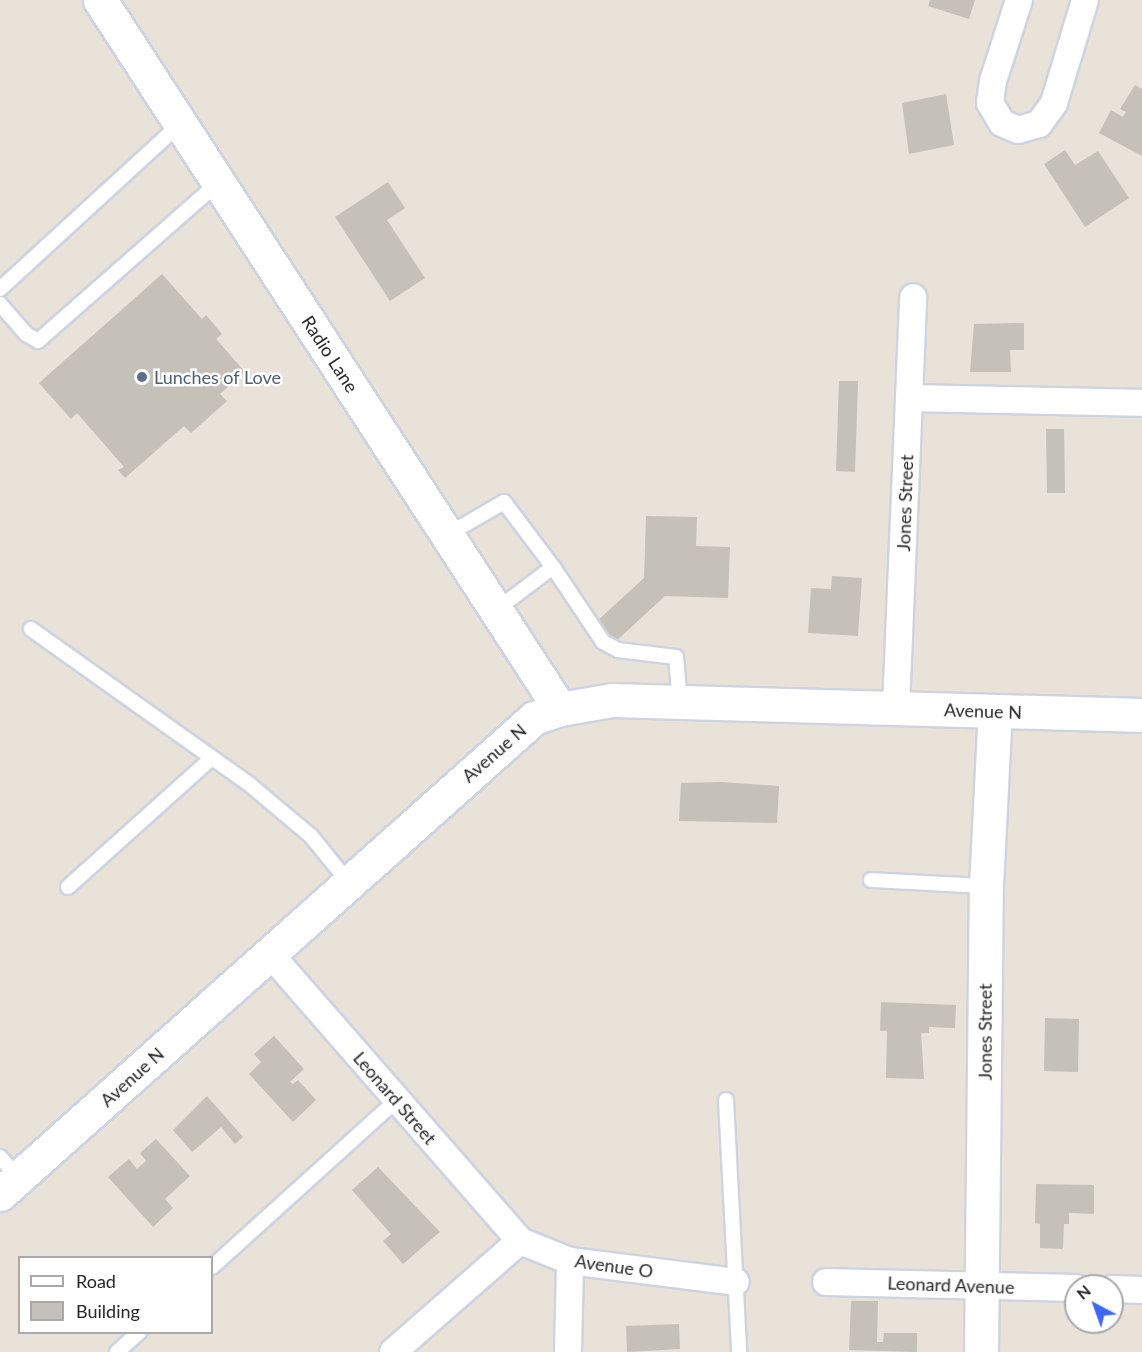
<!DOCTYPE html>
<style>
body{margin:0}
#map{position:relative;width:1142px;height:1352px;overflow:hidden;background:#e9e2d9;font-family:Lato,sans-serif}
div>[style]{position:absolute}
.building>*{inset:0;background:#c5c0b8}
.roads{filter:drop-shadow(2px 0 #ced3e0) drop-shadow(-2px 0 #ced3e0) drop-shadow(0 2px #ced3e0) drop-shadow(0 -2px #ced3e0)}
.service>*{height:14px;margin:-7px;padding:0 7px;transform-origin:7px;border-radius:7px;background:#fff}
.minor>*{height:26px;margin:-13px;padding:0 13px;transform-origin:13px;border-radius:13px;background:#fff}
.tertiary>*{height:33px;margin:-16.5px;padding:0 16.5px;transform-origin:16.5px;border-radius:16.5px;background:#fff}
.dots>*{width:16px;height:16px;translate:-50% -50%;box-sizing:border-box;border:3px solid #fff;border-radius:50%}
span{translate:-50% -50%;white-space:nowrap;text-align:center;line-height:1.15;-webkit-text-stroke:5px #fff;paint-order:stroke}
.street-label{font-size:18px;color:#272727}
.service-label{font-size:18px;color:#4e5e75}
.left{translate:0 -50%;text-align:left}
.legend{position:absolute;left:18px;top:1256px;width:195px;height:78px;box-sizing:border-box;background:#fff;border:2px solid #a9a9a9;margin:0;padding:8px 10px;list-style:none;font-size:18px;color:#272727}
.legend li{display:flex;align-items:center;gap:12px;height:30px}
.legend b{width:30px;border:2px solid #a9a9a9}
.north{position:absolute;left:1064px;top:1274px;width:60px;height:60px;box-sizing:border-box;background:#fff;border:2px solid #a9a9a9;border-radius:50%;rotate:319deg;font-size:16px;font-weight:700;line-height:24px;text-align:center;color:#272727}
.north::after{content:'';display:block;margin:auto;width:21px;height:27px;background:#3e67f2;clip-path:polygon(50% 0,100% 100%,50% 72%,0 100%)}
</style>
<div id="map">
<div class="building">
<i style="clip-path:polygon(930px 0,975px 0,969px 19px,928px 6px)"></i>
<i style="clip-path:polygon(1135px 85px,1142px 89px,1142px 156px,1099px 133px,1111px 110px,1123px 117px,1126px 112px,1120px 109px)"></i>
<i style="clip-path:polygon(946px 94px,954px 145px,909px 154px,902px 103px)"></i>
<i style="clip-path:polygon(1065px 150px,1075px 165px,1098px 151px,1129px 198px,1085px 227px,1044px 164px)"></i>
<i style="clip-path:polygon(388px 182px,405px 208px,387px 220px,425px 278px,390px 301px,335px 217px)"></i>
<i style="clip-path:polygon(162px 274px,202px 319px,206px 315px,222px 334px,216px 339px,245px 372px,220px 394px,227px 401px,191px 433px,184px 426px,125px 478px,118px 470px,124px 467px,77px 413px,71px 419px,39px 383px)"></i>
<i style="clip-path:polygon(1024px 323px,1024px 350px,1010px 350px,1011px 372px,970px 372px,974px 324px)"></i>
<i style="clip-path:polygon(839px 381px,858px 381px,855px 472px,836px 471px)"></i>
<i style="clip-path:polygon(1046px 429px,1064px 429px,1065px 493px,1047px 493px)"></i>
<i style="clip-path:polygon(646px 516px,697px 517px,696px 546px,730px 547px,728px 598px,665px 596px,614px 643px,595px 623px,644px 578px)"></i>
<i style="clip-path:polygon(832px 576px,862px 578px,858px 636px,808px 633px,811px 588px,831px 589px)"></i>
<i style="clip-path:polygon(721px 782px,779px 786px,777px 823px,679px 821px,681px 783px)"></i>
<i style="clip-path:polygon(881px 1002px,956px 1005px,955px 1028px,929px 1027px,929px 1033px,921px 1033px,924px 1079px,886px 1078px,887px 1031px,880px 1031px)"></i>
<i style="clip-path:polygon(1045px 1018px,1079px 1019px,1078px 1072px,1044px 1071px)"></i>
<i style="clip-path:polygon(274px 1036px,304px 1069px,290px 1082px,293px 1084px,298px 1080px,316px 1100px,293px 1122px,249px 1074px,261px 1062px,254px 1054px)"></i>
<i style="clip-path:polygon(207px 1096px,243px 1137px,235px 1144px,221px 1127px,192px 1152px,173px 1130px)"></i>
<i style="clip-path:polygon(156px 1139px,190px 1176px,165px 1199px,173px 1208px,153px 1227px,108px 1177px,129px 1159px,137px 1169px,146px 1161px,140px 1153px)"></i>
<i style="clip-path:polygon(378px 1167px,440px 1232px,403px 1264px,383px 1241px,391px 1234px,352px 1190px)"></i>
<i style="clip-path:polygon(1036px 1184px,1094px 1185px,1094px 1214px,1069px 1213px,1069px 1224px,1064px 1224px,1063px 1249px,1040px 1248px,1040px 1224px,1035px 1223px)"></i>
<i style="clip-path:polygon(851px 1301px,878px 1301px,877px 1342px,883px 1342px,884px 1333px,917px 1333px,917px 1352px,849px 1350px)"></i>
<i style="clip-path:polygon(679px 1324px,680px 1349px,627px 1352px,626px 1326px)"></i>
</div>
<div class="roads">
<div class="service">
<i style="left:0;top:289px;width:244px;rotate:-42.5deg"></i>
<i style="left:0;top:304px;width:40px;rotate:49deg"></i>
<i style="left:26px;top:334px;width:14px;rotate:30deg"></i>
<i style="left:38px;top:341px;width:241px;rotate:-41.3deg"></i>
<i style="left:447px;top:535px;width:66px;rotate:-30.1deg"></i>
<i style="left:504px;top:502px;width:81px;rotate:53deg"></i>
<i style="left:496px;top:610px;width:71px;rotate:-37deg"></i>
<i style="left:553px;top:567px;width:90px;rotate:56.3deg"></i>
<i style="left:603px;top:642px;width:17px;rotate:28deg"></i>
<i style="left:618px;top:650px;width:58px;rotate:6.9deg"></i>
<i style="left:676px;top:657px;width:45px;rotate:84.9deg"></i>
<i style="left:31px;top:629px;width:267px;rotate:35.4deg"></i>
<i style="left:249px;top:784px;width:81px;rotate:40deg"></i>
<i style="left:311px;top:836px;width:60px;rotate:51deg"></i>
<i style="left:871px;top:880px;width:115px;rotate:3deg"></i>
<i style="left:68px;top:887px;width:193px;rotate:-41.9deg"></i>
<i style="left:726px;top:1100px;width:252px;rotate:87deg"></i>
<i style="left:0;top:1157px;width:28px;rotate:49deg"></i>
<i style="left:212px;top:1267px;width:249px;rotate:-42.1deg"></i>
<i style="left:117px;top:1352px;width:30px;rotate:-42deg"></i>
</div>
<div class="minor">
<i style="left:1019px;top:0;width:85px;rotate:107.8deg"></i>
<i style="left:993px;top:81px;width:22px;rotate:98deg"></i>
<i style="left:990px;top:103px;width:23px;rotate:59deg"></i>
<i style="left:1002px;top:123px;width:17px;rotate:24deg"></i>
<i style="left:1018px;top:130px;width:22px;rotate:-16deg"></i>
<i style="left:1039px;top:124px;width:26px;rotate:-54deg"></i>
<i style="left:1054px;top:103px;width:108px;rotate:-73.2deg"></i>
<i style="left:909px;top:398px;width:233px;rotate:1.2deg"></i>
<i style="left:896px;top:708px;width:411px;rotate:-87.6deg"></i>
<i style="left:270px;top:954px;width:381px;rotate:48.9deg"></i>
<i style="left:826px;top:1282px;width:250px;rotate:1.4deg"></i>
<i style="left:1112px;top:1289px;width:30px;rotate:2deg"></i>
<i style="left:393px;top:1352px;width:169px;rotate:-41.2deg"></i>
<i style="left:520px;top:1241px;width:54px;rotate:21.8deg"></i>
<i style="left:570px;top:1261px;width:167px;rotate:7.2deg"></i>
<i style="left:568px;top:1352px;width:91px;rotate:-88.7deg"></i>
</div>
<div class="tertiary">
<i style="left:100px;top:0;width:845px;rotate:57.02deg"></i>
<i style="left:0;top:1194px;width:715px;rotate:-41.71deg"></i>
<i style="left:534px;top:718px;width:28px;rotate:-19deg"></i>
<i style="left:560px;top:709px;width:53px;rotate:-9.8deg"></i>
<i style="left:612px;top:700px;width:530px;rotate:1.62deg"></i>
<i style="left:981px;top:1352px;width:466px;rotate:-89.4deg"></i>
<i style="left:986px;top:886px;width:175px;rotate:-87.1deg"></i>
</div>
</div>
<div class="dots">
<i style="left:142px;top:377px;background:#5c6f8a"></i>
</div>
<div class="street-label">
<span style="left:330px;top:354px;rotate:57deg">Radio Lane</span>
<span style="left:905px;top:503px;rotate:-88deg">Jones Street</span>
<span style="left:983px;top:711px;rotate:2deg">Avenue N</span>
<span style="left:494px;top:753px;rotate:-41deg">Avenue N</span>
<span style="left:985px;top:1032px;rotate:-90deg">Jones Street</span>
<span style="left:132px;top:1077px;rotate:-42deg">Avenue N</span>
<span style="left:395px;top:1098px;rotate:49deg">Leonard Street</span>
<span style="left:614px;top:1266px;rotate:8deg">Avenue O</span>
<span style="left:951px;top:1285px;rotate:2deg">Leonard Avenue</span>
</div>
<div class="service-label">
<span class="left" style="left:154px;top:377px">Lunches of Love</span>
</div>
<ul class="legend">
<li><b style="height:8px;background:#fff"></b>Road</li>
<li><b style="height:16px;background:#c5c0b8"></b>Building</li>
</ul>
<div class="north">N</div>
</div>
